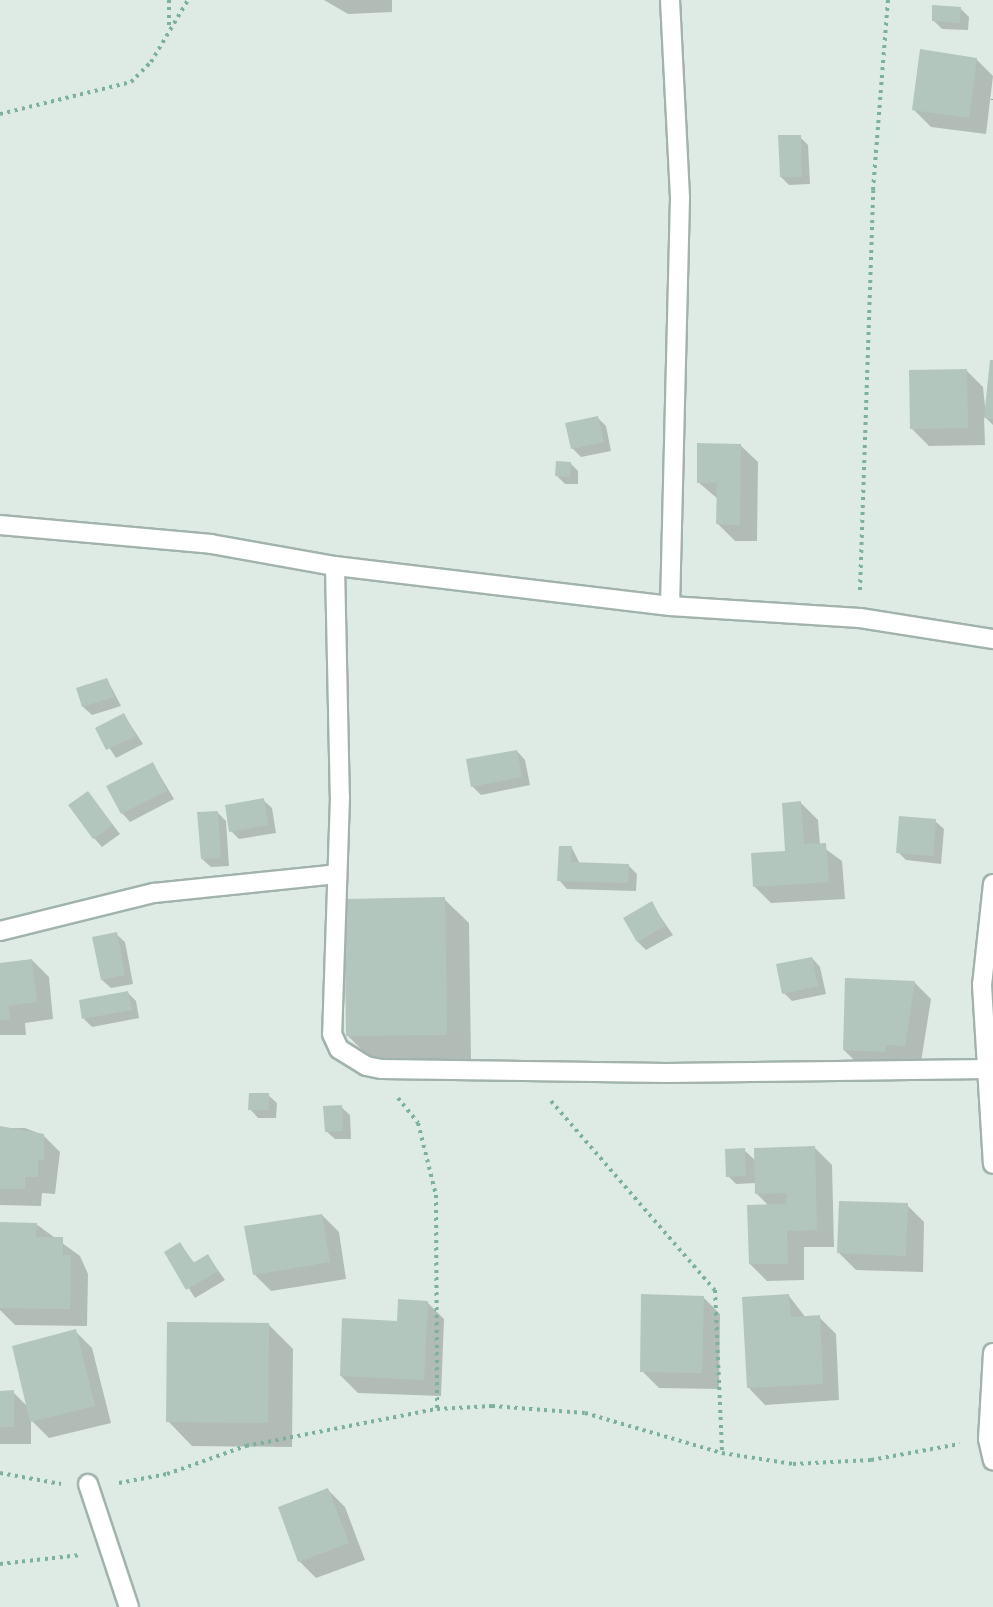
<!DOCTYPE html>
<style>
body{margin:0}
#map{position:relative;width:993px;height:1607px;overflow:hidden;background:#deebe5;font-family:"Open Sans",sans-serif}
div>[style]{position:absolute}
.shadow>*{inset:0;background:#0003}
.building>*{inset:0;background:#b3c6be}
.path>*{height:4px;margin-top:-2px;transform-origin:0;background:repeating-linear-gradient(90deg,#7cb19f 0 3px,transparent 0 7.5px)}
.roads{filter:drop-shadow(2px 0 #a1b3ac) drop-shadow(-2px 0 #a1b3ac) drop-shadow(0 2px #a1b3ac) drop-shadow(0 -2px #a1b3ac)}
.street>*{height:18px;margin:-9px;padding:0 9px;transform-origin:9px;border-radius:9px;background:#fff}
span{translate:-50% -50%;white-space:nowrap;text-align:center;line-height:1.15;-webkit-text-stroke:4.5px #eff7f3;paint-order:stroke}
</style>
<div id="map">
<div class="shadow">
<i style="clip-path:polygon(324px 0,392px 0,392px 12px,348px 14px)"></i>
<i style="clip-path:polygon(960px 8px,969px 17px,968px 30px,942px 29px,933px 20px)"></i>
<i style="clip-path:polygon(976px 59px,993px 76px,986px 134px,931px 127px,914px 110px)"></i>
<i style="clip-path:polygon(800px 137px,808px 145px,810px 184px,789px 185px,781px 177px)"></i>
<i style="clip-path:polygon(993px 362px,993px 425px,984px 416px,985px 445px,929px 446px,912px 429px,966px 370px,983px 387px,986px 415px)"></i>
<i style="clip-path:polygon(598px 418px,606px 426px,611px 451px,581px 457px,572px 448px)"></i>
<i style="clip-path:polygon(740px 445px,758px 462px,757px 541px,735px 541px,718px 524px,718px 499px,698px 482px)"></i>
<i style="clip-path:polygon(570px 463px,578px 471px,578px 484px,565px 484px,557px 476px)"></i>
<i style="clip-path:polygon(107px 679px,121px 706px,92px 715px,83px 707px)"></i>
<i style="clip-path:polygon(124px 715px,143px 744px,116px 758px,97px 729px)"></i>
<i style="clip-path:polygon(517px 751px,525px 760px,530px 785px,481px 795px,472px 786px)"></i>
<i style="clip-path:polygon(153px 764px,174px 799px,130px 822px,122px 813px)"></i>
<i style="clip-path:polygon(88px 793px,120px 834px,102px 847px,94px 838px)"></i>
<i style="clip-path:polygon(263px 800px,272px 808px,276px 833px,239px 839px,231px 831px)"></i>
<i style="clip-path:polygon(801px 803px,818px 820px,820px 845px,842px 861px,845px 899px,771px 903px,754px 886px,787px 852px)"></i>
<i style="clip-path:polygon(217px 812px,226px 821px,229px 866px,211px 867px,202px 859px)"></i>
<i style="clip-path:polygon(935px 821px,944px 829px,941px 864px,906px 860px,898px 852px)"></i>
<i style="clip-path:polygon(572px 848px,580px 864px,629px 866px,637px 874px,636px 891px,567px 889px,559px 880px)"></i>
<i style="clip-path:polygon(444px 899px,469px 923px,471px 1059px,372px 1060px,347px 1035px)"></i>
<i style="clip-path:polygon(651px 903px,673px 935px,646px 950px,638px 942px)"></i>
<i style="clip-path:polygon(116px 934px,125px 942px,133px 984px,111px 988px,102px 980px)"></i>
<i style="clip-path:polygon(812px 958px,820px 967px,826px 994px,792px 1001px,784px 993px)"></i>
<i style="clip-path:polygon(32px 960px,49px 977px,53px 1019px,25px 1023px,26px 1035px,0 1035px,0 964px)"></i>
<i style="clip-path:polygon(914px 982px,931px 999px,921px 1062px,861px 1067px,844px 1050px)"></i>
<i style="clip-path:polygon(127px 992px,136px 1001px,139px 1018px,92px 1027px,84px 1019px)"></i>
<i style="clip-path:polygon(268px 1095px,277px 1103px,276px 1118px,258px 1118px,250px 1109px)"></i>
<i style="clip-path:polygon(341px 1107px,350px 1115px,351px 1139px,335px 1139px,326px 1131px)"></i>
<i style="clip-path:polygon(0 1128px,25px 1128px,43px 1135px,60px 1152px,55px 1194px,42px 1193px,41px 1206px,0 1205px)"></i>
<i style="clip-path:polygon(815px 1148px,832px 1165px,834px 1247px,804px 1247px,804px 1280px,767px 1281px,750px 1264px,769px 1206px,756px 1193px,756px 1183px,736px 1184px,728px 1176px,744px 1150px,756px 1161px)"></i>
<i style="clip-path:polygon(907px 1205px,924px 1222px,923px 1272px,856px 1270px,839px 1253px)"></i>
<i style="clip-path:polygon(322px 1215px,339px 1232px,346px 1279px,271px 1291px,254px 1274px)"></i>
<i style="clip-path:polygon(0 1223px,36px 1224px,80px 1256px,88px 1274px,87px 1326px,15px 1325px,0 1310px)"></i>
<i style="clip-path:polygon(180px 1244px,195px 1264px,208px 1256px,225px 1280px,195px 1298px,166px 1253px)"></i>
<i style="clip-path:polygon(789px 1296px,806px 1318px,819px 1317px,836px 1334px,839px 1400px,765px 1405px,748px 1387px)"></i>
<i style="clip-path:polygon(703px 1297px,720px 1314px,719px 1389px,659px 1388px,642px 1371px)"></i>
<i style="clip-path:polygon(427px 1302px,444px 1319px,441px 1396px,358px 1393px,341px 1376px)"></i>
<i style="clip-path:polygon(268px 1324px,293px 1349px,292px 1447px,192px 1446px,168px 1421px)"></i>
<i style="clip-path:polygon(75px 1331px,92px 1348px,111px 1423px,49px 1438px,31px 1420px,31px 1444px,0 1444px,0 1392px,13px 1392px,28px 1407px)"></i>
<i style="clip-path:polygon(328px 1490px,345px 1507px,365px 1560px,316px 1578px,299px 1561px)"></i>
</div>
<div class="building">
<i style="clip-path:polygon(932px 5px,961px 7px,960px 23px,932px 21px)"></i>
<i style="clip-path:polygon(920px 49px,977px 58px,969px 118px,912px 110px)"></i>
<i style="clip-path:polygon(778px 135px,801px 135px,802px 177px,780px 177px)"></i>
<i style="clip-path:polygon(990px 360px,993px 360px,993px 419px,984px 418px)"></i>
<i style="clip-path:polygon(967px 369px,968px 428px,910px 429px,909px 370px)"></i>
<i style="clip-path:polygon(598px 416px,604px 442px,571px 449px,565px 423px)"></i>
<i style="clip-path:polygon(697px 443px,741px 444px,740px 525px,716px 524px,717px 483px,697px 483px)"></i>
<i style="clip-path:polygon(556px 461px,571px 462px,570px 477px,555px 476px)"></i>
<i style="clip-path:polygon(107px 678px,114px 697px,82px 707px,76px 688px)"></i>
<i style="clip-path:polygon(124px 713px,136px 736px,106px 750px,95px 728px)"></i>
<i style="clip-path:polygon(517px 750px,522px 777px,471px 787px,466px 759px)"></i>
<i style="clip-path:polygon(153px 762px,167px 791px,121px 814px,106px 786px)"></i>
<i style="clip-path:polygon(88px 791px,113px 825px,93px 839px,68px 805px)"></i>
<i style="clip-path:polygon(264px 798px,268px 825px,229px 832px,225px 805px)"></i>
<i style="clip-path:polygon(801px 801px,804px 844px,826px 843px,829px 882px,753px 887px,751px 853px,785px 851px,782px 803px)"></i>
<i style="clip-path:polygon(218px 811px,221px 858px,201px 859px,197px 812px)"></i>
<i style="clip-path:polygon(899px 816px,936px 819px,933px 856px,896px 853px)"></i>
<i style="clip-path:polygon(559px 846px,572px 846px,571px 862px,629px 864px,628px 883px,557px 881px)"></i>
<i style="clip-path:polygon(445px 897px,447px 1035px,346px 1036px,344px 899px)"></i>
<i style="clip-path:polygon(652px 901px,665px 926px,637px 942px,623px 918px)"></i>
<i style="clip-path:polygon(117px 932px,125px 975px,101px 980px,92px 937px)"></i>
<i style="clip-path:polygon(812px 957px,818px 986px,782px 994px,776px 964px)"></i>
<i style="clip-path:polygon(32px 959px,37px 1002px,8px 1006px,10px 1019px,0 1020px,0 963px)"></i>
<i style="clip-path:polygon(845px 978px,915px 981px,905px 1046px,886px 1045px,885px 1052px,843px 1050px)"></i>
<i style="clip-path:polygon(128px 991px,132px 1010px,82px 1019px,79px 1000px)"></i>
<i style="clip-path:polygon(249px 1093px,269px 1093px,269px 1110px,248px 1110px)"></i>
<i style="clip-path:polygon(342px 1105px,343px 1131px,325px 1132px,323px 1106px)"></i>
<i style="clip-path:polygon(0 1126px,44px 1134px,44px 1160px,38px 1160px,38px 1177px,25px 1177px,25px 1189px,0 1189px)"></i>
<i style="clip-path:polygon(815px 1146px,817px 1230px,787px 1231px,788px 1264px,749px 1264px,747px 1205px,786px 1204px,787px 1193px,755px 1194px,754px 1148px)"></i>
<i style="clip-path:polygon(745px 1148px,746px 1176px,726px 1177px,725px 1149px)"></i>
<i style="clip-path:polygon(839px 1201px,908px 1203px,906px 1256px,837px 1253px)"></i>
<i style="clip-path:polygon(322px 1214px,330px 1262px,253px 1275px,244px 1226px)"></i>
<i style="clip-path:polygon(0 1222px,37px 1223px,36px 1237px,63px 1237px,63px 1255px,71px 1255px,70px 1309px,0 1308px)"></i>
<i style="clip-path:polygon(180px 1242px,193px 1263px,208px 1254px,218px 1271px,186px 1290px,164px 1252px)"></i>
<i style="clip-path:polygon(641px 1294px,704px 1296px,702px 1373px,640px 1372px)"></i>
<i style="clip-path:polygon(789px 1294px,791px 1317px,820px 1315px,823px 1384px,747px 1388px,742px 1297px)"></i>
<i style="clip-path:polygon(398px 1299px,428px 1301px,424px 1380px,340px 1376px,342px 1318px,397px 1321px)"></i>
<i style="clip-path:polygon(167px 1322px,269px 1323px,268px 1423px,166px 1422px)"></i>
<i style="clip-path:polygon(76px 1329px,95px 1406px,30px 1422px,12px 1346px)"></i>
<i style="clip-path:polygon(14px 1390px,14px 1427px,0 1427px,0 1391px)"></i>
<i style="clip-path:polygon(328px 1488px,349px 1543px,298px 1562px,278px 1507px)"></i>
</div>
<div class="path">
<i style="left:169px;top:0;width:30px;rotate:90deg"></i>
<i style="left:993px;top:99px;width:1px;rotate:90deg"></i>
<i style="left:0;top:114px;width:135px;rotate:-13.7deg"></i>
<i style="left:131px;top:82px;width:28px;rotate:-45deg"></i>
<i style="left:151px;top:62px;width:72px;rotate:-59.2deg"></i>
<i style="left:860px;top:590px;width:400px;rotate:-88.1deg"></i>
<i style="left:873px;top:190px;width:191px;rotate:-85.5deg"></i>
<i style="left:398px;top:1098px;width:32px;rotate:51deg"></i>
<i style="left:418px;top:1123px;width:74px;rotate:76deg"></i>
<i style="left:436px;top:1195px;width:214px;rotate:89.7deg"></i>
<i style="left:551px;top:1101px;width:250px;rotate:49.1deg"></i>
<i style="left:715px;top:1290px;width:162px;rotate:87.5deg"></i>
<i style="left:0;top:1473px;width:62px;rotate:10.2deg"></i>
<i style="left:119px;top:1483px;width:49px;rotate:-10.6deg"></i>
<i style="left:167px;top:1474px;width:84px;rotate:-19.5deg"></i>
<i style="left:246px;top:1446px;width:195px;rotate:-11deg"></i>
<i style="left:437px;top:1409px;width:55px;rotate:-3.1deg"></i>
<i style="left:492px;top:1406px;width:93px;rotate:4.3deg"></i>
<i style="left:585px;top:1413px;width:143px;rotate:16.3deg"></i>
<i style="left:722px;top:1453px;width:72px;rotate:8.8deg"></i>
<i style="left:793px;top:1464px;width:78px;rotate:-2.9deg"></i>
<i style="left:871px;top:1460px;width:90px;rotate:-10.2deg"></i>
<i style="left:0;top:1564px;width:81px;rotate:-6.4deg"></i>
</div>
<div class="roads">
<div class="street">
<i style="left:670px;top:0;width:198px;rotate:87.1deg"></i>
<i style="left:680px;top:198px;width:408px;rotate:91.4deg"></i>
<i style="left:0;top:525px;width:212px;rotate:5.1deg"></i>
<i style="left:211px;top:544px;width:126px;rotate:10.1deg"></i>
<i style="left:335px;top:566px;width:337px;rotate:6.8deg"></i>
<i style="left:670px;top:606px;width:190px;rotate:3.6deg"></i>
<i style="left:860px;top:618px;width:135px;rotate:9deg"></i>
<i style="left:335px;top:566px;width:231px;rotate:88.8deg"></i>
<i style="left:340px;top:797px;width:237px;rotate:91.9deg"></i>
<i style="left:332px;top:1034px;width:17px;rotate:65deg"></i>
<i style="left:339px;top:1049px;width:32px;rotate:32deg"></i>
<i style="left:366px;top:1066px;width:16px;rotate:11deg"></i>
<i style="left:382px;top:1069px;width:284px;rotate:0.8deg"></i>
<i style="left:666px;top:1073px;width:320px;rotate:-0.7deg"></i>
<i style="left:993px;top:884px;width:102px;rotate:96.2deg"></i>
<i style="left:982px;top:985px;width:179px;rotate:86.5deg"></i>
<i style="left:0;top:931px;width:159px;rotate:-13.9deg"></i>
<i style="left:154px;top:893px;width:184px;rotate:-5.9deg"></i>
<i style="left:993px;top:1353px;width:86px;rotate:93.3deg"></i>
<i style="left:988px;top:1439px;width:22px;rotate:77deg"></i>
<i style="left:88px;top:1484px;width:130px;rotate:71.6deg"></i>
</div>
</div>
</div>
